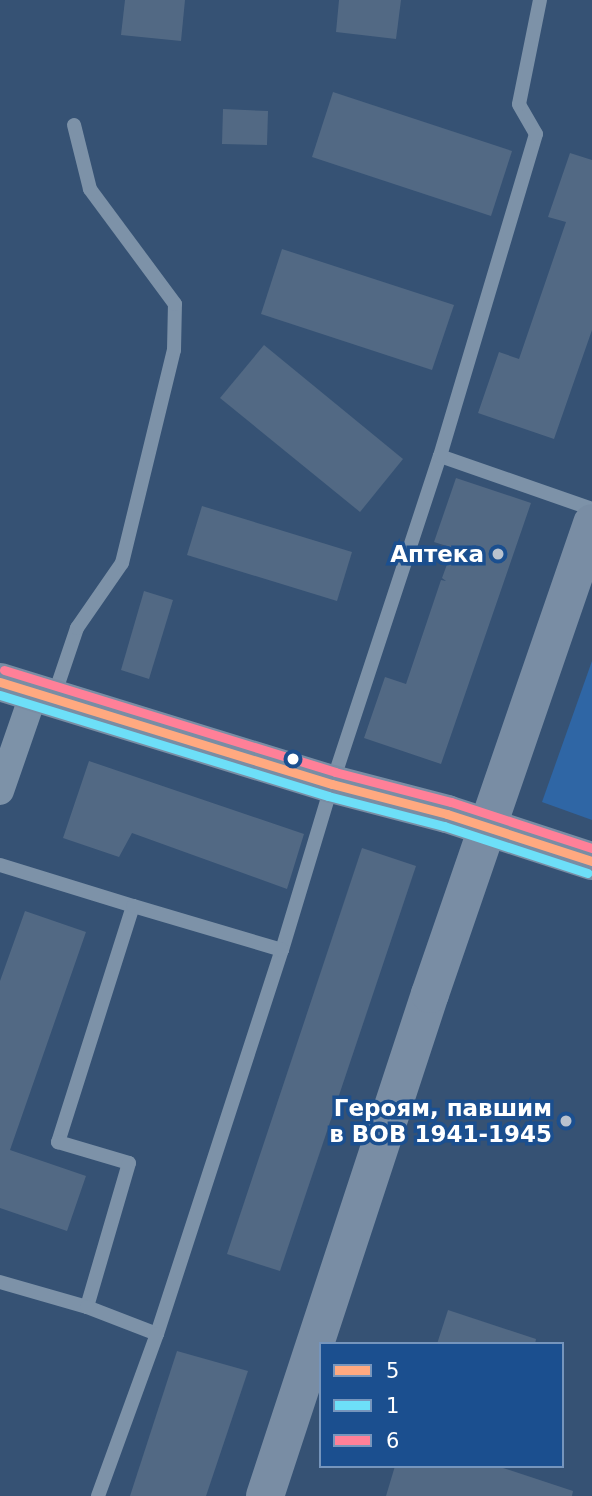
<!DOCTYPE html>
<meta charset="utf-8">
<style>
body{margin:0}
#map{position:relative;width:592px;height:1496px;overflow:hidden;background:#365274;font-family:"DejaVu Sans",sans-serif}
div>[style]{position:absolute}
.green>*{inset:0;background:#2f66a5}
.building>*{inset:0;background:#526984}
.lane>*{height:14px;margin:-7px;padding:0 7px;transform-origin:7px;border-radius:7px;background:#7d92a8}
.street>*{height:28px;margin:-14px;padding:0 14px;transform-origin:14px;border-radius:14px;background:#7d92a8}
.secondary>*{height:38px;margin:-19px;padding:0 19px;transform-origin:19px;border-radius:19px;background:#798da4}
.bus-1>*{height:9px;margin:-4.5px;padding:0 4.5px;transform-origin:4.5px;border-radius:4.5px;background:#ffa980}
.bus-2>*{height:9px;margin:-4.5px;padding:0 4.5px;transform-origin:4.5px;border-radius:4.5px;background:#6ddff8}
.bus-3>*{height:9px;margin:-4.5px;padding:0 4.5px;transform-origin:4.5px;border-radius:4.5px;background:#ff8098}
.dots>*{width:19px;height:19px;translate:-50% -50%;box-sizing:border-box;border:4px solid #1b4f8f;border-radius:50%}
span{translate:-50% -50%;white-space:nowrap;text-align:center;line-height:1.15;-webkit-text-stroke:7px #1b4f8f;paint-order:stroke}
.poi-label{font-size:23px;color:#fff;font-weight:700}
.right{translate:-100% -50%;text-align:right}
.legend{position:absolute;left:319px;top:1342px;width:245px;height:126px;box-sizing:border-box;background:#1b4f8f;border:2px solid #7695bc;margin:0;padding:9px 12px;list-style:none;font-size:21px;color:#fff}
.legend li{display:flex;align-items:center;gap:14px;height:35px}
.legend b{width:35px;border:2px solid #7695bc}
</style>
<div id="map">
<div class="green">
<i style="clip-path:polygon(592px 661px,592px 820px,542px 802px)"></i>
</div>
<div class="building">
<i style="clip-path:polygon(125px 0,185px 0,181px 41px,121px 35px)"></i>
<i style="clip-path:polygon(339px 0,401px 0,396px 39px,336px 32px)"></i>
<i style="clip-path:polygon(333px 92px,512px 151px,491px 216px,312px 157px)"></i>
<i style="clip-path:polygon(223px 109px,268px 111px,267px 145px,222px 144px)"></i>
<i style="clip-path:polygon(570px 153px,592px 160px,592px 330px,554px 439px,478px 413px,499px 352px,519px 359px,566px 222px,548px 217px)"></i>
<i style="clip-path:polygon(282px 249px,454px 305px,432px 370px,261px 314px)"></i>
<i style="clip-path:polygon(264px 345px,403px 459px,360px 512px,220px 398px)"></i>
<i style="clip-path:polygon(456px 478px,531px 503px,441px 764px,364px 738px,385px 677px,406px 684px,441px 580px,446px 581px,442px 578px,453px 548px,434px 542px)"></i>
<i style="clip-path:polygon(202px 506px,352px 552px,337px 601px,187px 555px)"></i>
<i style="clip-path:polygon(144px 591px,173px 600px,149px 679px,121px 670px)"></i>
<i style="clip-path:polygon(89px 761px,304px 834px,287px 889px,132px 833px,119px 857px,63px 838px)"></i>
<i style="clip-path:polygon(362px 848px,416px 866px,280px 1271px,227px 1254px)"></i>
<i style="clip-path:polygon(25px 911px,86px 932px,10px 1150px,86px 1176px,67px 1231px,0 1208px,0 981px)"></i>
<i style="clip-path:polygon(448px 1310px,536px 1339px,535px 1344px,437px 1344px)"></i>
<i style="clip-path:polygon(177px 1351px,248px 1371px,206px 1496px,130px 1496px)"></i>
<i style="clip-path:polygon(395px 1466px,497px 1466px,573px 1491px,572px 1496px,386px 1496px)"></i>
</div>
<div class="lane">
<i style="left:440px;top:456px;width:161px;rotate:19.2deg"></i>
<i style="left:54px;top:696px;width:72px;rotate:-71.3deg"></i>
<i style="left:77px;top:628px;width:79px;rotate:-55.3deg"></i>
<i style="left:122px;top:563px;width:219px;rotate:-76.3deg"></i>
<i style="left:174px;top:350px;width:46px;rotate:-88.8deg"></i>
<i style="left:175px;top:304px;width:143px;rotate:-126.5deg"></i>
<i style="left:90px;top:189px;width:66px;rotate:-104deg"></i>
<i style="left:0;top:865px;width:139px;rotate:17.1deg"></i>
<i style="left:133px;top:906px;width:248px;rotate:107.6deg"></i>
<i style="left:58px;top:1142px;width:74px;rotate:16.5deg"></i>
<i style="left:129px;top:1163px;width:150px;rotate:106.3deg"></i>
<i style="left:87px;top:1307px;width:91px;rotate:-164deg"></i>
<i style="left:282px;top:950px;width:173px;rotate:-73.2deg"></i>
<i style="left:332px;top:784px;width:345px;rotate:-71.8deg"></i>
<i style="left:440px;top:456px;width:336px;rotate:-73.4deg"></i>
<i style="left:536px;top:134px;width:34px;rotate:-120deg"></i>
<i style="left:519px;top:104px;width:106px;rotate:-78.6deg"></i>
<i style="left:87px;top:1307px;width:75px;rotate:21.1deg"></i>
<i style="left:157px;top:1334px;width:404px;rotate:-72deg"></i>
<i style="left:282px;top:950px;width:155px;rotate:-163.5deg"></i>
<i style="left:98px;top:1496px;width:172px;rotate:-70deg"></i>
</div>
<div class="street">
<i style="left:0;top:791px;width:104px;rotate:-70.9deg"></i>
</div>
<div class="secondary">
<i style="left:0;top:682px;width:347px;rotate:17.1deg"></i>
<i style="left:332px;top:784px;width:119px;rotate:14.6deg"></i>
<i style="left:447px;top:814px;width:152px;rotate:18deg"></i>
<i style="left:265px;top:1496px;width:528px;rotate:-71.81deg"></i>
<i style="left:430px;top:994px;width:498px;rotate:-71deg"></i>
</div>
<div class="bus-1">
<i style="left:0;top:682px;width:347px;rotate:17.1deg"></i>
<i style="left:332px;top:784px;width:119px;rotate:14.6deg"></i>
<i style="left:447px;top:814px;width:152px;rotate:18deg"></i>
</div>
<div class="bus-2">
<i style="left:0;top:695px;width:343px;rotate:17.1deg"></i>
<i style="left:328px;top:796px;width:120px;rotate:14.5deg"></i>
<i style="left:444px;top:826px;width:151px;rotate:18.1deg"></i>
</div>
<div class="bus-3">
<i style="left:4px;top:670px;width:346px;rotate:17.1deg"></i>
<i style="left:335px;top:772px;width:120px;rotate:14.5deg"></i>
<i style="left:451px;top:802px;width:148px;rotate:18.1deg"></i>
</div>
<div class="dots">
<i style="left:498px;top:554px;background:#b9c2ce"></i>
<i style="left:293px;top:759px;background:#fff"></i>
<i style="left:566px;top:1121px;background:#b9c2ce"></i>
</div>
<div class="poi-label">
<span class="right" style="left:484px;top:554px">Аптека</span>
<span class="right" style="left:552px;top:1121px">Героям, павшим<br>в ВОВ 1941-1945</span>
</div>
<ul class="legend">
<li><b style="height:9px;background:#ffa980"></b>5</li>
<li><b style="height:9px;background:#6ddff8"></b>1</li>
<li><b style="height:9px;background:#ff8098"></b>6</li>
</ul>
</div>
